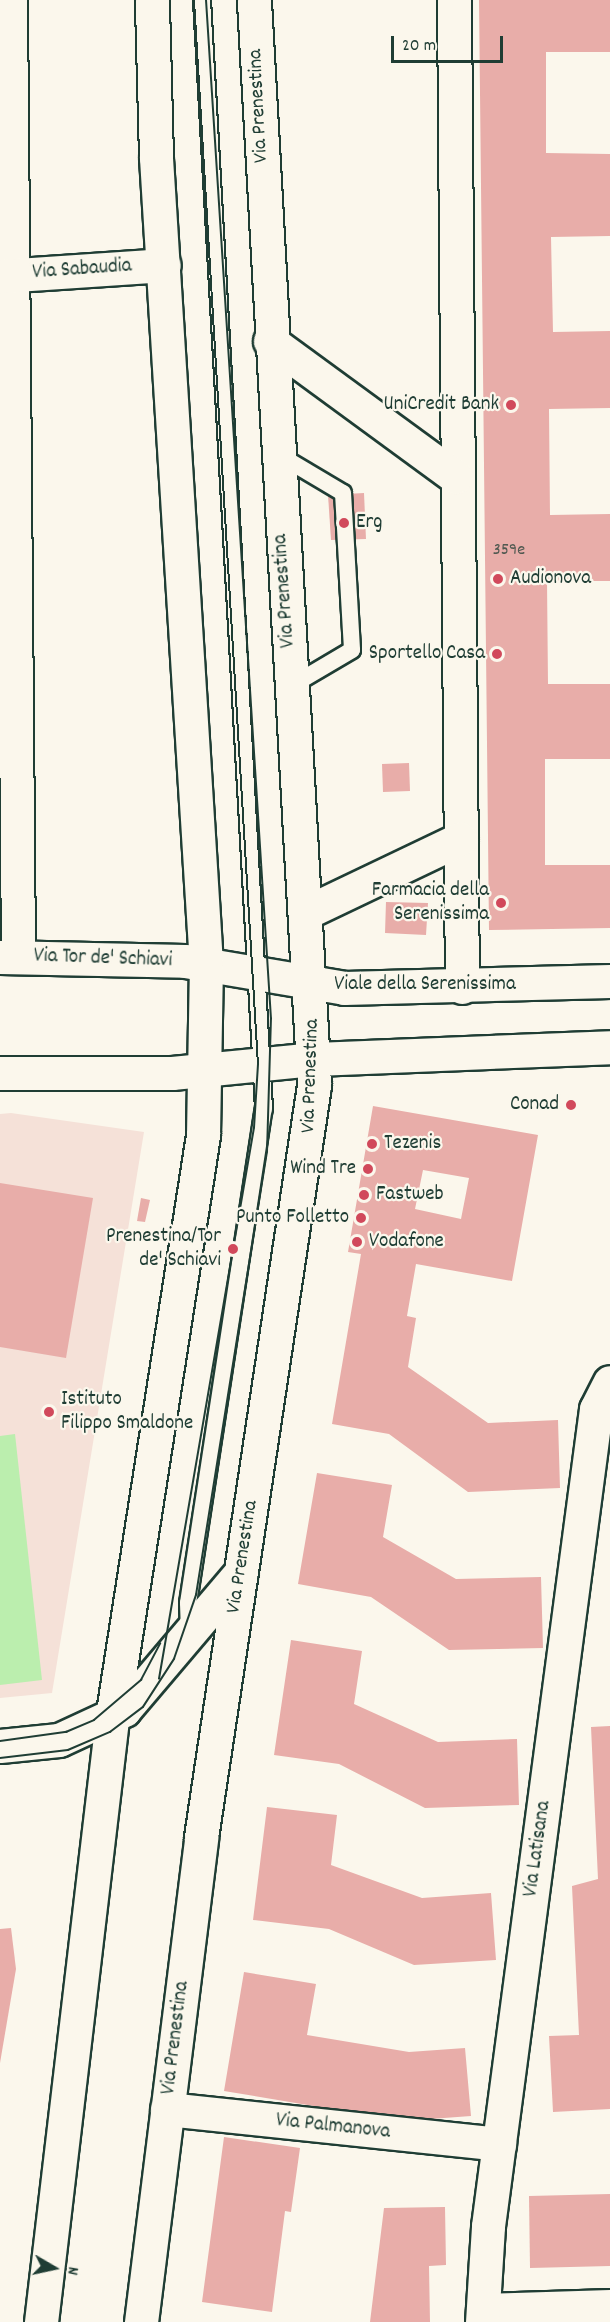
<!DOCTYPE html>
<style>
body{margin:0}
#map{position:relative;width:610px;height:2322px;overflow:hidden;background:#fbf7ec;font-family:Dekko,sans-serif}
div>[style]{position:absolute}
.built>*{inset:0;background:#f5e1d8}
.green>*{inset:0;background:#bbeeae}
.building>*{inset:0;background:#e8ada9}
.roads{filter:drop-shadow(2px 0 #1f3d34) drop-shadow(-2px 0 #1f3d34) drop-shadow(0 2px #1f3d34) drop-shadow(0 -2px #1f3d34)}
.lane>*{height:16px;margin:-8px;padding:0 8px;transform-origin:8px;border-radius:8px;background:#fbf7ec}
.street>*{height:33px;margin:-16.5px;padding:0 16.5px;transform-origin:16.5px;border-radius:16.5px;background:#fbf7ec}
.secondary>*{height:33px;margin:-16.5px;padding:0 16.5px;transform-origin:16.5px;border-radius:16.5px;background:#fbf7ec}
.tram>*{height:1.5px;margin:-0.75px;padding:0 0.75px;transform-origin:0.75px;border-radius:0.75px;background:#1f3d34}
.dots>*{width:16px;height:16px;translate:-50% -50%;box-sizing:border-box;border:3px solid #fbf7ec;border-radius:50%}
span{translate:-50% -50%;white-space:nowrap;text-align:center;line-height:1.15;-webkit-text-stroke:4.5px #fbf7ec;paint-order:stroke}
.number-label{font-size:18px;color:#515951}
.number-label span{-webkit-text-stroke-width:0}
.street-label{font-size:21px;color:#1f3d34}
.poi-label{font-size:21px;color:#1f3d34}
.right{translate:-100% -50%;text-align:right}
.left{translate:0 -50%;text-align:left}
.north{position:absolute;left:24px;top:2238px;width:60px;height:60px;-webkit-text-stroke:4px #fbf7ec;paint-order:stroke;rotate:99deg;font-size:16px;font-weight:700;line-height:24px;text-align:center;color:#1f3d34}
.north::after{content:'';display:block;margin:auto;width:21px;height:27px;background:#1f3d34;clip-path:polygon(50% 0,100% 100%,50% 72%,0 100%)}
.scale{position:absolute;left:391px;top:36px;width:112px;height:27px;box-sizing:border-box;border:3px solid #1f3d34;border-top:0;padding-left:8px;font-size:18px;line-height:21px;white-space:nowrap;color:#1f3d34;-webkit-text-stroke:4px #fbf7ec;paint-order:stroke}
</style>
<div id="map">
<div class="built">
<i style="clip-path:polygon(11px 1113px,144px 1132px,52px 1693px,0 1698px,0 1114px)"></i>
</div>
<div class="green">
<i style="clip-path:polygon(15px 1434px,42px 1680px,0 1685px,0 1436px)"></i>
</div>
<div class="building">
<i style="clip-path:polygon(479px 0,610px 0,610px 52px,546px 52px,546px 153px,610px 154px,610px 236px,551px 237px,553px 332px,610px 331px,610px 408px,549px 409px,550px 515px,610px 514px,610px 581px,547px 581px,548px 684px,610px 684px,610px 759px,545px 759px,545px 865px,610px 865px,610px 928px,489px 930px)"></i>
<i style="clip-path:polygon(364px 493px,366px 539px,331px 540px,328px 495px)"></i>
<i style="clip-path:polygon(409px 763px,410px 791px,383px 792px,382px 764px)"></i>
<i style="clip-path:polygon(386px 902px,428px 903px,426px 935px,385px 933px)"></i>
<i style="clip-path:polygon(evenodd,373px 1106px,538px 1135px,512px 1281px,416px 1264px,407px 1316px,416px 1318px,408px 1367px,488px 1423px,558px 1420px,560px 1488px,468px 1492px,389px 1434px,332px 1424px,361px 1254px,348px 1252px,373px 1106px,423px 1170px,469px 1178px,461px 1219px,415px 1209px,423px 1170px)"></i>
<i style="clip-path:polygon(0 1183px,93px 1198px,66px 1358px,0 1347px)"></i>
<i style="clip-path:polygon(141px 1198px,150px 1200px,145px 1222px,137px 1221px)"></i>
<i style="clip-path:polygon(317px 1473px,392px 1485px,383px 1537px,456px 1579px,541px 1577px,543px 1648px,449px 1650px,371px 1597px,298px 1584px)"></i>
<i style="clip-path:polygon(291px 1640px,362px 1651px,354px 1704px,438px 1742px,517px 1739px,519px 1805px,425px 1808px,339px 1764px,274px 1755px)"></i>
<i style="clip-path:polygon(610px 1726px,610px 2109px,553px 2112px,549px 2036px,579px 2035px,572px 1886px,598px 1879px,591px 1727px)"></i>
<i style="clip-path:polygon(267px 1807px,337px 1815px,331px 1865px,422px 1898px,491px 1893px,496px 1960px,414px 1965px,329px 1929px,253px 1920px)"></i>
<i style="clip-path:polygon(11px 1928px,16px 1969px,0 2063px,0 1929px)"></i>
<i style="clip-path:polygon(244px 1972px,316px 1984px,307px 2035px,409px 2052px,465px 2048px,471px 2116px,403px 2121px,224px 2091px)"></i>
<i style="clip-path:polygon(224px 2137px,300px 2148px,291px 2212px,285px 2211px,272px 2312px,202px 2302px)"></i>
<i style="clip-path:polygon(610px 2194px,610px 2266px,530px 2268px,529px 2196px)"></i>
<i style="clip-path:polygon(445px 2207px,446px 2265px,429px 2266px,430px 2322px,370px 2322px,384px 2208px)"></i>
</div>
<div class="roads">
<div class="lane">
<i style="left:279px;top:455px;width:74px;rotate:30.7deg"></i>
<i style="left:343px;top:493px;width:157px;rotate:86.7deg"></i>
<i style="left:352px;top:650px;width:71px;rotate:149.5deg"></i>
<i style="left:189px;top:1632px;width:29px;rotate:-92deg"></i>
<i style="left:188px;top:1603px;width:500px;rotate:-81.3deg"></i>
<i style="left:264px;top:1109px;width:1111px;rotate:-93.2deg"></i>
</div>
<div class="street">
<i style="left:10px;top:0;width:957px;rotate:89.52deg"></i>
<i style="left:454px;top:0;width:987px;rotate:89.54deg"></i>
<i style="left:0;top:276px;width:164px;rotate:-3.8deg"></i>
<i style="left:270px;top:341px;width:230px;rotate:36.2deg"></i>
<i style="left:307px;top:912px;width:170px;rotate:-25.5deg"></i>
<i style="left:0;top:1746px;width:59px;rotate:-5.8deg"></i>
<i style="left:59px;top:1740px;width:72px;rotate:-24.8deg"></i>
<i style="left:124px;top:1710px;width:180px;rotate:-49.7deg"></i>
<i style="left:167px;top:2109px;width:334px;rotate:6deg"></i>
<i style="left:483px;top:2310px;width:127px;rotate:-1.8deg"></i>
<i style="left:482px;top:2322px;width:96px;rotate:-86.4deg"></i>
<i style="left:488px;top:2226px;width:824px;rotate:-82.47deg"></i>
<i style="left:596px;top:1409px;width:30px;rotate:-63deg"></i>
</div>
<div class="secondary">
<i style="left:0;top:957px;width:185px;rotate:1.2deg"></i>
<i style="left:185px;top:961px;width:161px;rotate:9.6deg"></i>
<i style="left:344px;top:988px;width:266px;rotate:-1.5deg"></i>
<i style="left:0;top:1073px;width:172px"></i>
<i style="left:172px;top:1073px;width:144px;rotate:-5.6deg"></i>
<i style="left:315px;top:1059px;width:295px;rotate:-2.3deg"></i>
<i style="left:41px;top:2322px;width:607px;rotate:-83.28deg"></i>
<i style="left:112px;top:1719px;width:591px;rotate:-81.14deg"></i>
<i style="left:203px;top:1135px;width:171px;rotate:-89deg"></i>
<i style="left:206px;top:964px;width:809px;rotate:-93.55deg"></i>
<i style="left:156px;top:157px;width:157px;rotate:-91.5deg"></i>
<i style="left:141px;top:2322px;width:489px;rotate:-82.9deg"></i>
<i style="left:201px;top:1837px;width:760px;rotate:-81.45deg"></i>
<i style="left:314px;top:1085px;width:1087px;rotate:-93.17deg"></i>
</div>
</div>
<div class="tram">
<i style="left:159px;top:1679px;width:559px;rotate:-80.22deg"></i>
<i style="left:254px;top:1128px;width:63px;rotate:-86.4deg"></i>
<i style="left:258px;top:1065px;width:1067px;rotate:-93.44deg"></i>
<i style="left:0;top:1741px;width:67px;rotate:-7.8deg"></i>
<i style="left:66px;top:1732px;width:30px;rotate:-23deg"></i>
<i style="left:94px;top:1720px;width:62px;rotate:-40.4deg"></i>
<i style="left:141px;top:1680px;width:41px;rotate:-62.2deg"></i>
<i style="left:0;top:1758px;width:68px;rotate:-6.7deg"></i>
<i style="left:68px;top:1750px;width:46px;rotate:-23.2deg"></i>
<i style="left:110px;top:1732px;width:41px;rotate:-37.1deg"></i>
<i style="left:143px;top:1707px;width:57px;rotate:-57.1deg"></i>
<i style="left:174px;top:1659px;width:68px;rotate:-71deg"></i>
<i style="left:196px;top:1595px;width:449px;rotate:-80.9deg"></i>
<i style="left:267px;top:1152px;width:133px;rotate:-88.3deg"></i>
<i style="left:271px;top:1019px;width:1021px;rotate:-93.65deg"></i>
</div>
<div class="dots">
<i style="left:511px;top:405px;background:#d1495b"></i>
<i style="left:344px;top:523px;background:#d1495b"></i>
<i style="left:498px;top:579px;background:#d1495b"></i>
<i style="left:497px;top:654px;background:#d1495b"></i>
<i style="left:501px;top:903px;background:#d1495b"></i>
<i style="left:571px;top:1105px;background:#d1495b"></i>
<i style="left:372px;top:1144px;background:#d1495b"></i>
<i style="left:368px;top:1169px;background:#d1495b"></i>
<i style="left:364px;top:1195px;background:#d1495b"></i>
<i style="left:361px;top:1218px;background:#d1495b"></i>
<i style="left:357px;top:1242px;background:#d1495b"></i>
<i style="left:233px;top:1249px;background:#d1495b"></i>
<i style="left:49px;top:1412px;background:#d1495b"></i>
</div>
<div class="number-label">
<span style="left:509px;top:551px">359e</span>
</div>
<div class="street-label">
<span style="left:259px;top:106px;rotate:-93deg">Via Prenestina</span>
<span style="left:82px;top:270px;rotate:-4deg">Via Sabaudia</span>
<span style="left:285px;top:591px;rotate:-94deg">Via Prenestina</span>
<span style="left:103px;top:959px;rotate:2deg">Via Tor de' Schiavi</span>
<span style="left:425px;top:985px">Viale della Serenissima</span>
<span style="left:311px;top:1076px;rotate:-88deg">Via Prenestina</span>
<span style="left:243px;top:1557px;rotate:-81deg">Via Prenestina</span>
<span style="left:538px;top:1849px;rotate:-82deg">Via Latisana</span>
<span style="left:176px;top:2038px;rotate:-83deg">Via Prenestina</span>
<span style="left:333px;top:2127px;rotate:6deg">Via Palmanova</span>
</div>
<div class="poi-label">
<span class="right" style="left:499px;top:405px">UniCredit Bank</span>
<span class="left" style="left:356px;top:523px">Erg</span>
<span class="left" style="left:510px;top:579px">Audionova</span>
<span class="right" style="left:485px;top:654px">Sportello Casa</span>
<span class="right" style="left:489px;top:903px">Farmacia della<br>Serenissima</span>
<span class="right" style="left:559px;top:1105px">Conad</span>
<span class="left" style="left:384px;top:1144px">Tezenis</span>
<span class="right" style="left:356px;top:1169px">Wind Tre</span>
<span class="left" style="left:376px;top:1195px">Fastweb</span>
<span class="right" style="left:349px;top:1218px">Punto Folletto</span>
<span class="right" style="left:221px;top:1249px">Prenestina/Tor<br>de' Schiavi</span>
<span class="left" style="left:369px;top:1242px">Vodafone</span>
<span class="left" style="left:61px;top:1412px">Istituto<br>Filippo Smaldone</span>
</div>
<div class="north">N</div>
<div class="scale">20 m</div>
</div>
